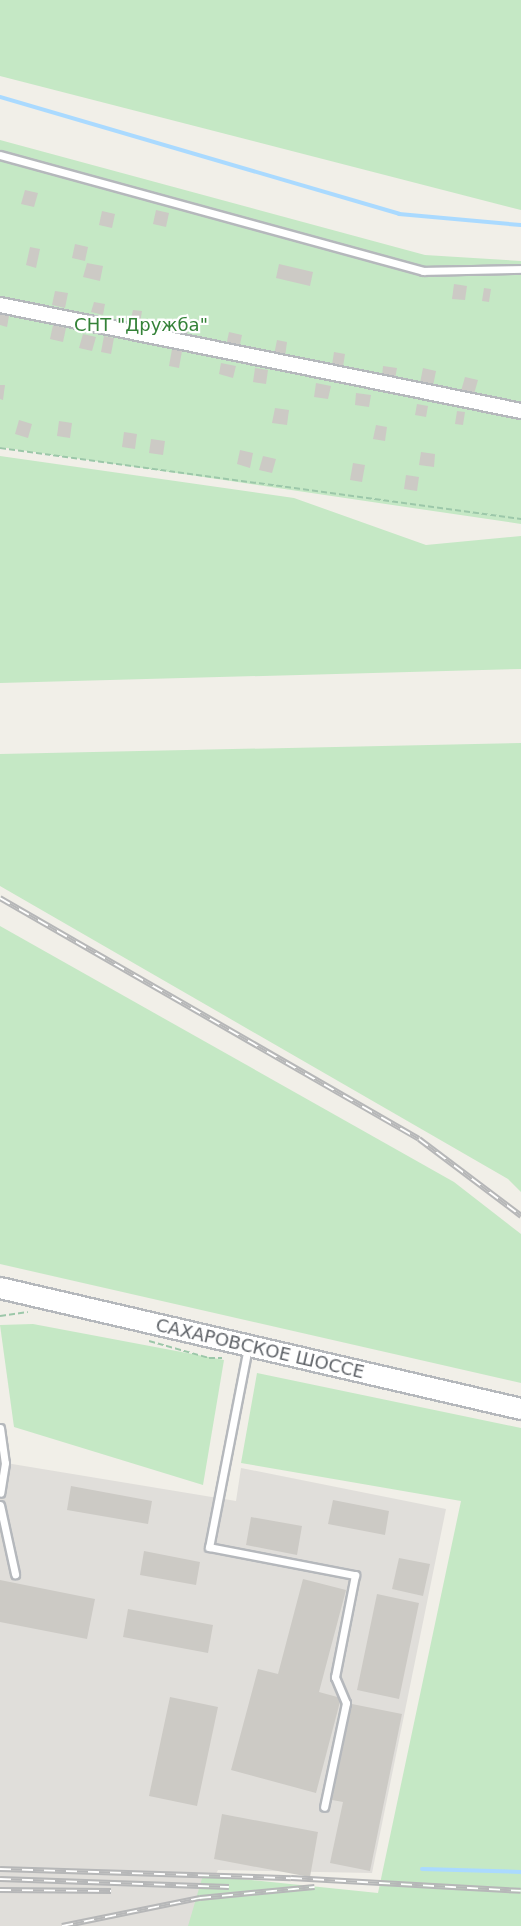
<!DOCTYPE html>
<meta charset="utf-8">
<style>
body{margin:0}
#map{position:relative;width:521px;height:1926px;overflow:hidden;background:#f1efe8;font-family:"DejaVu Sans",sans-serif}
div>[style]{position:absolute}
.industrial>*{inset:0;background:#e0deda}
.green>*{inset:0;background:#c5e8c5}
.stream>*{height:4px;margin:-2px;padding:0 2px;transform-origin:2px;border-radius:2px;background:#aadaff}
.building>*{inset:0;background:#cccac5}
.path>*{height:2px;margin-top:-1px;transform-origin:0;background:repeating-linear-gradient(90deg,#9cc7a9 0 6px,transparent 0 9px)}
.roads{filter:drop-shadow(2px 0 #b5b8bc) drop-shadow(-2px 0 #b5b8bc) drop-shadow(0 2px #b5b8bc) drop-shadow(0 -2px #b5b8bc)}
.lane>*{height:7px;margin:-3.5px;padding:0 3.5px;transform-origin:3.5px;border-radius:3.5px;background:#fff}
.street>*{height:14px;margin:-7px;padding:0 7px;transform-origin:7px;border-radius:7px;background:#fff}
.secondary>*{height:20px;margin:-10px;padding:0 10px;transform-origin:10px;border-radius:10px;background:#fff}
.rail>*{height:6px;margin-top:-3px;transform-origin:0;background:repeating-linear-gradient(90deg,#fff 0 11px,#b6b7b8 0 22px);box-sizing:border-box;border-block:2px solid #b6b7b8}
span{translate:-50% -50%;white-space:nowrap;text-align:center;line-height:1.15;-webkit-text-stroke:4.5px #fff;paint-order:stroke}
.park-label{font-size:18px;color:#348238}
.street-label{font-size:18px;color:#5f6368}
</style>
<div id="map">
<div class="industrial">
<i style="clip-path:polygon(0 1462px,236px 1501px,241px 1468px,446px 1509px,372px 1873px,218px 1870px,189px 1926px,0 1926px)"></i>
</div>
<div class="green">
<i style="clip-path:polygon(0 0,521px 0,521px 210px,0 76px)"></i>
<i style="clip-path:polygon(0 140px,425px 255px,521px 261px,521px 524px,0 447px)"></i>
<i style="clip-path:polygon(0 456px,294px 498px,426px 545px,521px 536px,521px 669px,0 683px)"></i>
<i style="clip-path:polygon(521px 743px,521px 1192px,508px 1179px,0 886px,0 754px)"></i>
<i style="clip-path:polygon(0 926px,454px 1182px,521px 1234px,521px 1383px,0 1264px)"></i>
<i style="clip-path:polygon(33px 1324px,224px 1360px,203px 1485px,14px 1427px,0 1325px)"></i>
<i style="clip-path:polygon(257px 1373px,521px 1428px,521px 1926px,188px 1926px,203px 1875px,378px 1893px,461px 1501px,241px 1463px)"></i>
</div>
<div class="stream">
<i style="left:0;top:97px;width:416px;rotate:16.3deg"></i>
<i style="left:399px;top:214px;width:122px;rotate:5.2deg"></i>
<i style="left:422px;top:1869px;width:99px;rotate:1.7deg"></i>
</div>
<div class="building">
<i style="clip-path:polygon(25px 190px,38px 193px,34px 207px,21px 204px)"></i>
<i style="clip-path:polygon(156px 210px,169px 213px,166px 227px,153px 224px)"></i>
<i style="clip-path:polygon(102px 211px,115px 214px,112px 228px,99px 225px)"></i>
<i style="clip-path:polygon(75px 244px,88px 247px,85px 261px,72px 258px)"></i>
<i style="clip-path:polygon(30px 247px,40px 249px,36px 268px,26px 265px)"></i>
<i style="clip-path:polygon(87px 263px,103px 266px,100px 281px,83px 277px)"></i>
<i style="clip-path:polygon(279px 264px,313px 272px,310px 286px,276px 278px)"></i>
<i style="clip-path:polygon(454px 284px,467px 286px,465px 300px,452px 299px)"></i>
<i style="clip-path:polygon(484px 288px,491px 289px,489px 302px,482px 301px)"></i>
<i style="clip-path:polygon(55px 291px,68px 293px,65px 308px,52px 305px)"></i>
<i style="clip-path:polygon(94px 302px,105px 304px,103px 315px,91px 312px)"></i>
<i style="clip-path:polygon(133px 310px,142px 311px,140px 323px,130px 322px)"></i>
<i style="clip-path:polygon(0 314px,9px 316px,7px 327px,0 325px)"></i>
<i style="clip-path:polygon(176px 322px,189px 324px,187px 336px,174px 334px)"></i>
<i style="clip-path:polygon(53px 325px,66px 328px,63px 342px,50px 339px)"></i>
<i style="clip-path:polygon(229px 332px,242px 335px,239px 349px,226px 346px)"></i>
<i style="clip-path:polygon(83px 334px,96px 337px,92px 351px,79px 348px)"></i>
<i style="clip-path:polygon(104px 336px,114px 338px,111px 354px,101px 352px)"></i>
<i style="clip-path:polygon(277px 340px,287px 342px,285px 357px,274px 355px)"></i>
<i style="clip-path:polygon(172px 349px,182px 351px,179px 368px,169px 366px)"></i>
<i style="clip-path:polygon(334px 352px,345px 354px,343px 367px,332px 365px)"></i>
<i style="clip-path:polygon(221px 363px,236px 366px,233px 378px,219px 374px)"></i>
<i style="clip-path:polygon(383px 366px,397px 368px,395px 379px,382px 377px)"></i>
<i style="clip-path:polygon(255px 368px,268px 370px,266px 384px,253px 382px)"></i>
<i style="clip-path:polygon(423px 368px,436px 371px,433px 386px,420px 383px)"></i>
<i style="clip-path:polygon(465px 377px,478px 380px,474px 394px,461px 391px)"></i>
<i style="clip-path:polygon(316px 383px,331px 386px,328px 399px,314px 397px)"></i>
<i style="clip-path:polygon(0 385px,5px 385px,3px 400px,0 399px)"></i>
<i style="clip-path:polygon(356px 393px,371px 395px,369px 407px,355px 405px)"></i>
<i style="clip-path:polygon(417px 404px,428px 406px,426px 417px,415px 415px)"></i>
<i style="clip-path:polygon(275px 408px,289px 410px,287px 425px,272px 423px)"></i>
<i style="clip-path:polygon(457px 411px,465px 412px,463px 425px,455px 424px)"></i>
<i style="clip-path:polygon(19px 420px,32px 424px,28px 438px,15px 434px)"></i>
<i style="clip-path:polygon(59px 421px,72px 423px,70px 438px,57px 436px)"></i>
<i style="clip-path:polygon(376px 425px,387px 427px,385px 441px,373px 439px)"></i>
<i style="clip-path:polygon(124px 432px,137px 434px,135px 449px,122px 447px)"></i>
<i style="clip-path:polygon(151px 439px,165px 441px,163px 455px,149px 453px)"></i>
<i style="clip-path:polygon(240px 450px,253px 453px,250px 468px,237px 464px)"></i>
<i style="clip-path:polygon(421px 452px,435px 454px,434px 467px,419px 465px)"></i>
<i style="clip-path:polygon(263px 456px,276px 459px,272px 473px,259px 470px)"></i>
<i style="clip-path:polygon(353px 463px,365px 465px,362px 482px,350px 480px)"></i>
<i style="clip-path:polygon(406px 475px,419px 477px,417px 491px,404px 489px)"></i>
<i style="clip-path:polygon(71px 1486px,152px 1501px,148px 1524px,67px 1510px)"></i>
<i style="clip-path:polygon(333px 1500px,389px 1511px,385px 1535px,328px 1524px)"></i>
<i style="clip-path:polygon(251px 1517px,302px 1526px,297px 1555px,246px 1545px)"></i>
<i style="clip-path:polygon(144px 1551px,200px 1562px,196px 1585px,140px 1575px)"></i>
<i style="clip-path:polygon(399px 1558px,430px 1564px,423px 1596px,392px 1589px)"></i>
<i style="clip-path:polygon(303px 1579px,346px 1590px,319px 1692px,341px 1698px,316px 1793px,231px 1770px,258px 1669px,278px 1674px)"></i>
<i style="clip-path:polygon(0 1580px,95px 1599px,87px 1639px,0 1622px)"></i>
<i style="clip-path:polygon(377px 1594px,419px 1603px,399px 1699px,357px 1690px)"></i>
<i style="clip-path:polygon(128px 1609px,213px 1625px,208px 1653px,123px 1637px)"></i>
<i style="clip-path:polygon(170px 1697px,218px 1707px,197px 1806px,149px 1796px)"></i>
<i style="clip-path:polygon(352px 1704px,402px 1714px,370px 1871px,330px 1863px,343px 1802px,332px 1800px)"></i>
<i style="clip-path:polygon(222px 1814px,318px 1832px,310px 1877px,214px 1859px)"></i>
</div>
<div class="path">
<i style="left:0;top:448px;width:526px;rotate:7.76deg"></i>
<i style="left:0;top:1316px;width:28px;rotate:-8deg"></i>
<i style="left:149px;top:1341px;width:62px;rotate:15.8deg"></i>
<i style="left:209px;top:1358px;width:13px"></i>
</div>
<div class="roads">
<div class="lane">
<i style="left:0;top:155px;width:439px;rotate:15.3deg"></i>
<i style="left:423px;top:271px;width:98px;rotate:-1.2deg"></i>
<i style="left:248px;top:1347px;width:204px;rotate:101deg"></i>
<i style="left:209px;top:1547px;width:149px;rotate:10.9deg"></i>
<i style="left:355px;top:1575px;width:104px;rotate:101.1deg"></i>
<i style="left:335px;top:1677px;width:28px;rotate:67deg"></i>
<i style="left:346px;top:1703px;width:106px;rotate:101.9deg"></i>
<i style="left:0;top:1428px;width:35px;rotate:82deg"></i>
<i style="left:5px;top:1463px;width:30px;rotate:99deg"></i>
<i style="left:0;top:1505px;width:71px;rotate:77.7deg"></i>
</div>
<div class="street">
<i style="left:0;top:305px;width:532px;rotate:11.5deg"></i>
</div>
<div class="secondary">
<i style="left:0;top:1288px;width:535px;rotate:13.07deg"></i>
</div>
</div>
<div class="rail">
<i style="left:0;top:898px;width:483px;rotate:29.9deg"></i>
<i style="left:419px;top:1139px;width:128px;rotate:37deg"></i>
<i style="left:0;top:1869px;width:291px;rotate:1.8deg"></i>
<i style="left:291px;top:1878px;width:230px;rotate:3.2deg"></i>
<i style="left:0;top:1879px;width:229px;rotate:2deg"></i>
<i style="left:0;top:1890px;width:111px;rotate:0.5deg"></i>
<i style="left:62px;top:1926px;width:141px;rotate:-11.5deg"></i>
<i style="left:200px;top:1898px;width:115px;rotate:-5.5deg"></i>
</div>
<div class="park-label">
<span style="left:141px;top:325px">СНТ "Дружба"</span>
</div>
<div class="street-label">
<span style="left:260px;top:1349px;rotate:13deg">САХАРОВСКОЕ ШОССЕ</span>
</div>
</div>
